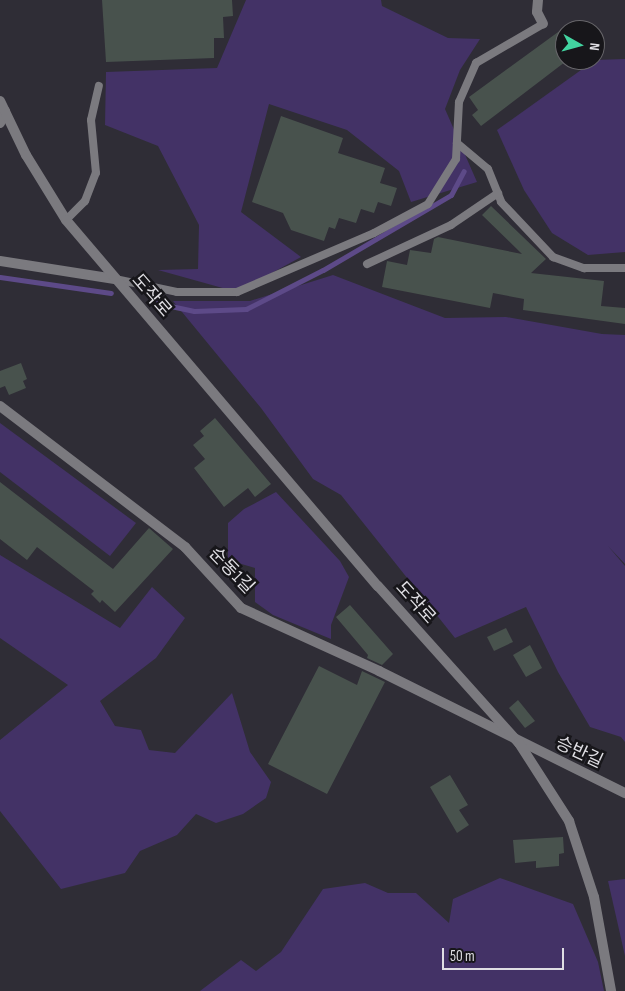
<!DOCTYPE html>
<meta charset="utf-8">
<style>
body{margin:0}
#map{position:relative;width:625px;height:991px;overflow:hidden;background:#2f2d36;font-family:"Sofia Sans Condensed","Noto Sans KR",sans-serif}
div>[style]{position:absolute}
.green>*{inset:0;background:#433266}
.stream>*{height:5px;margin:-2.5px;padding:0 2.5px;transform-origin:2.5px;border-radius:2.5px;background:#5d4a88}
.building>*{inset:0;background:#48524d}
.service>*{height:8px;margin:-4px;padding:0 4px;transform-origin:4px;border-radius:4px;background:#7b7a7f}
.minor>*{height:10px;margin:-5px;padding:0 5px;transform-origin:5px;border-radius:5px;background:#7b7a7f}
.tertiary>*{height:10px;margin:-5px;padding:0 5px;transform-origin:5px;border-radius:5px;background:#7b7a7f}
span{translate:-50% -50%;white-space:nowrap;text-align:center;line-height:1.15;-webkit-text-stroke:5px #17161a;paint-order:stroke}
.street-label{font-size:18px;color:#dfdee3}
.north{position:absolute;left:555px;top:20px;width:50px;height:50px;box-sizing:border-box;background:#17161a;border:1px solid #67666a;border-radius:50%;rotate:97deg;font-size:14px;font-weight:700;line-height:20px;text-align:center;color:#dfdee3}
.north::after{content:'';display:block;margin:auto;width:18px;height:22px;background:#42d4a0;clip-path:polygon(50% 0,100% 100%,50% 72%,0 100%)}
.scale{position:absolute;left:442px;top:948px;width:122px;height:22px;box-sizing:border-box;border:2px solid #dfdee3;border-top:0;padding-left:6px;font-size:15px;line-height:18px;white-space:nowrap;color:#dfdee3;-webkit-text-stroke:4px #17161a;paint-order:stroke}
</style>
<div id="map">
<div class="green">
<i style="clip-path:polygon(246px 0,381px 0,382px 6px,448px 38px,480px 39px,460px 70px,445px 109px,477px 182px,411px 202px,399px 171px,347px 130px,269px 104px,241px 212px,301px 257px,237px 292px,158px 270px,198px 269px,199px 225px,158px 146px,105px 125px,106px 72px,217px 68px)"></i>
<i style="clip-path:polygon(625px 59px,625px 252px,588px 255px,552px 233px,524px 190px,497px 130px,595px 60px)"></i>
<i style="clip-path:polygon(333px 275px,445px 318px,506px 317px,602px 334px,625px 335px,625px 564px,608px 546px,625px 566px,625px 742px,621px 737px,590px 727px,558px 672px,526px 607px,455px 638px,341px 495px,313px 479px,261px 408px,173px 301px,250px 301px)"></i>
<i style="clip-path:polygon(0 423px,136px 523px,110px 556px,0 472px)"></i>
<i style="clip-path:polygon(276px 492px,340px 561px,349px 577px,331px 625px,331px 639px,273px 615px,255px 602px,255px 568px,228px 560px,228px 523px,244px 509px)"></i>
<i style="clip-path:polygon(0 555px,120px 628px,152px 587px,185px 618px,156px 658px,100px 701px,115px 726px,141px 730px,149px 750px,175px 753px,232px 693px,250px 752px,271px 782px,266px 798px,243px 814px,216px 823px,196px 814px,177px 835px,140px 851px,125px 873px,61px 889px,0 811px,0 740px,68px 685px,0 638px)"></i>
<i style="clip-path:polygon(500px 878px,573px 904px,598px 962px,604px 991px,200px 991px,241px 960px,256px 971px,281px 952px,323px 889px,365px 883px,388px 893px,416px 893px,449px 923px,453px 899px)"></i>
<i style="clip-path:polygon(625px 879px,625px 956px,608px 881px)"></i>
</div>
<div class="stream">
<i style="left:0;top:277px;width:112px;rotate:8.2deg"></i>
<i style="left:152px;top:302px;width:43px;rotate:12.1deg"></i>
<i style="left:194px;top:311px;width:52px;rotate:-2.2deg"></i>
<i style="left:246px;top:309px;width:86px;rotate:-26.9deg"></i>
<i style="left:323px;top:270px;width:148px;rotate:-30.4deg"></i>
<i style="left:451px;top:195px;width:27px;rotate:-62deg"></i>
</div>
<div class="building">
<i style="clip-path:polygon(102px 0,232px 0,233px 16px,223px 17px,224px 38px,214px 38px,214px 58px,106px 62px)"></i>
<i style="clip-path:polygon(565px 27px,565px 62px,481px 126px,472px 115px,478px 110px,469px 97px)"></i>
<i style="clip-path:polygon(281px 116px,343px 138px,338px 153px,385px 168px,380px 183px,397px 188px,391px 206px,378px 202px,374px 213px,361px 209px,356px 223px,339px 218px,335px 229px,329px 227px,324px 241px,291px 230px,283px 213px,252px 202px)"></i>
<i style="clip-path:polygon(491px 206px,546px 259px,531px 273px,604px 281px,601px 306px,625px 308px,625px 324px,523px 310px,524px 299px,493px 293px,490px 308px,382px 287px,387px 261px,407px 265px,410px 250px,431px 253px,434px 239px,438px 237px,522px 254px,482px 215px)"></i>
<i style="clip-path:polygon(21px 363px,27px 379px,23px 381px,26px 388px,9px 395px,5px 386px,0 388px,0 371px)"></i>
<i style="clip-path:polygon(215px 418px,271px 484px,255px 497px,248px 488px,224px 507px,194px 468px,205px 459px,193px 445px,204px 436px,200px 431px)"></i>
<i style="clip-path:polygon(0 482px,113px 569px,149px 528px,173px 549px,115px 612px,102px 600px,100px 603px,91px 594px,94px 591px,37px 547px,27px 560px,0 539px)"></i>
<i style="clip-path:polygon(350px 605px,393px 654px,382px 665px,367px 658px,368px 655px,336px 617px)"></i>
<i style="clip-path:polygon(506px 628px,513px 642px,494px 651px,487px 637px)"></i>
<i style="clip-path:polygon(530px 645px,542px 668px,526px 677px,513px 655px)"></i>
<i style="clip-path:polygon(319px 666px,357px 685px,362px 671px,385px 682px,327px 794px,268px 764px)"></i>
<i style="clip-path:polygon(518px 700px,535px 721px,525px 728px,509px 708px)"></i>
<i style="clip-path:polygon(450px 775px,468px 805px,459px 810px,469px 825px,457px 833px,430px 787px)"></i>
<i style="clip-path:polygon(563px 837px,564px 853px,559px 854px,559px 866px,536px 868px,536px 861px,515px 863px,513px 840px)"></i>
</div>
<div class="service">
<i style="left:457px;top:143px;width:40px;rotate:40deg"></i>
<i style="left:488px;top:169px;width:35px;rotate:68deg"></i>
<i style="left:501px;top:202px;width:76px;rotate:46.6deg"></i>
<i style="left:553px;top:257px;width:33px;rotate:20deg"></i>
<i style="left:584px;top:268px;width:41px"></i>
<i style="left:66px;top:220px;width:27px;rotate:-45deg"></i>
<i style="left:85px;top:201px;width:30px;rotate:-69deg"></i>
<i style="left:96px;top:173px;width:53px;rotate:-95.4deg"></i>
<i style="left:91px;top:120px;width:35px;rotate:-77deg"></i>
<i style="left:367px;top:264px;width:93px;rotate:-24.9deg"></i>
<i style="left:451px;top:225px;width:57px;rotate:-34.2deg"></i>
<i style="left:115px;top:279px;width:63px;rotate:11.8deg"></i>
<i style="left:177px;top:292px;width:60px"></i>
<i style="left:237px;top:292px;width:149px;rotate:-23.3deg"></i>
<i style="left:374px;top:233px;width:61px;rotate:-28.2deg"></i>
<i style="left:428px;top:204px;width:53px;rotate:-58.1deg"></i>
<i style="left:456px;top:159px;width:57px;rotate:-87deg"></i>
<i style="left:459px;top:102px;width:43px;rotate:-66.4deg"></i>
<i style="left:476px;top:63px;width:78px;rotate:-30.2deg"></i>
</div>
<div class="minor">
<i style="left:538px;top:0;width:12px;rotate:95deg"></i>
<i style="left:537px;top:12px;width:13px;rotate:63deg"></i>
<i style="left:0;top:123px;width:13px;rotate:-67deg"></i>
<i style="left:0;top:261px;width:116px;rotate:8.9deg"></i>
<i style="left:0;top:406px;width:233px;rotate:37.3deg"></i>
<i style="left:185px;top:547px;width:83px;rotate:47.4deg"></i>
<i style="left:241px;top:608px;width:152px;rotate:24.5deg"></i>
<i style="left:379px;top:671px;width:275px;rotate:26.4deg"></i>
</div>
<div class="tertiary">
<i style="left:0;top:101px;width:60px;rotate:64.3deg"></i>
<i style="left:26px;top:155px;width:76px;rotate:58.4deg"></i>
<i style="left:66px;top:220px;width:481px;rotate:49.6deg"></i>
<i style="left:378px;top:586px;width:211px;rotate:48.1deg"></i>
<i style="left:519px;top:743px;width:93px;rotate:57.3deg"></i>
<i style="left:569px;top:821px;width:80px;rotate:71.8deg"></i>
<i style="left:594px;top:897px;width:96px;rotate:79.7deg"></i>
</div>
<div class="street-label">
<span style="left:151px;top:296px;rotate:49deg">도작로</span>
<span style="left:231px;top:571px;rotate:46deg">순동1길</span>
<span style="left:415px;top:603px;rotate:48deg">도작로</span>
<span style="left:579px;top:753px;rotate:25deg">승반길</span>
</div>
<div class="north">N</div>
<div class="scale">50 m</div>
</div>
